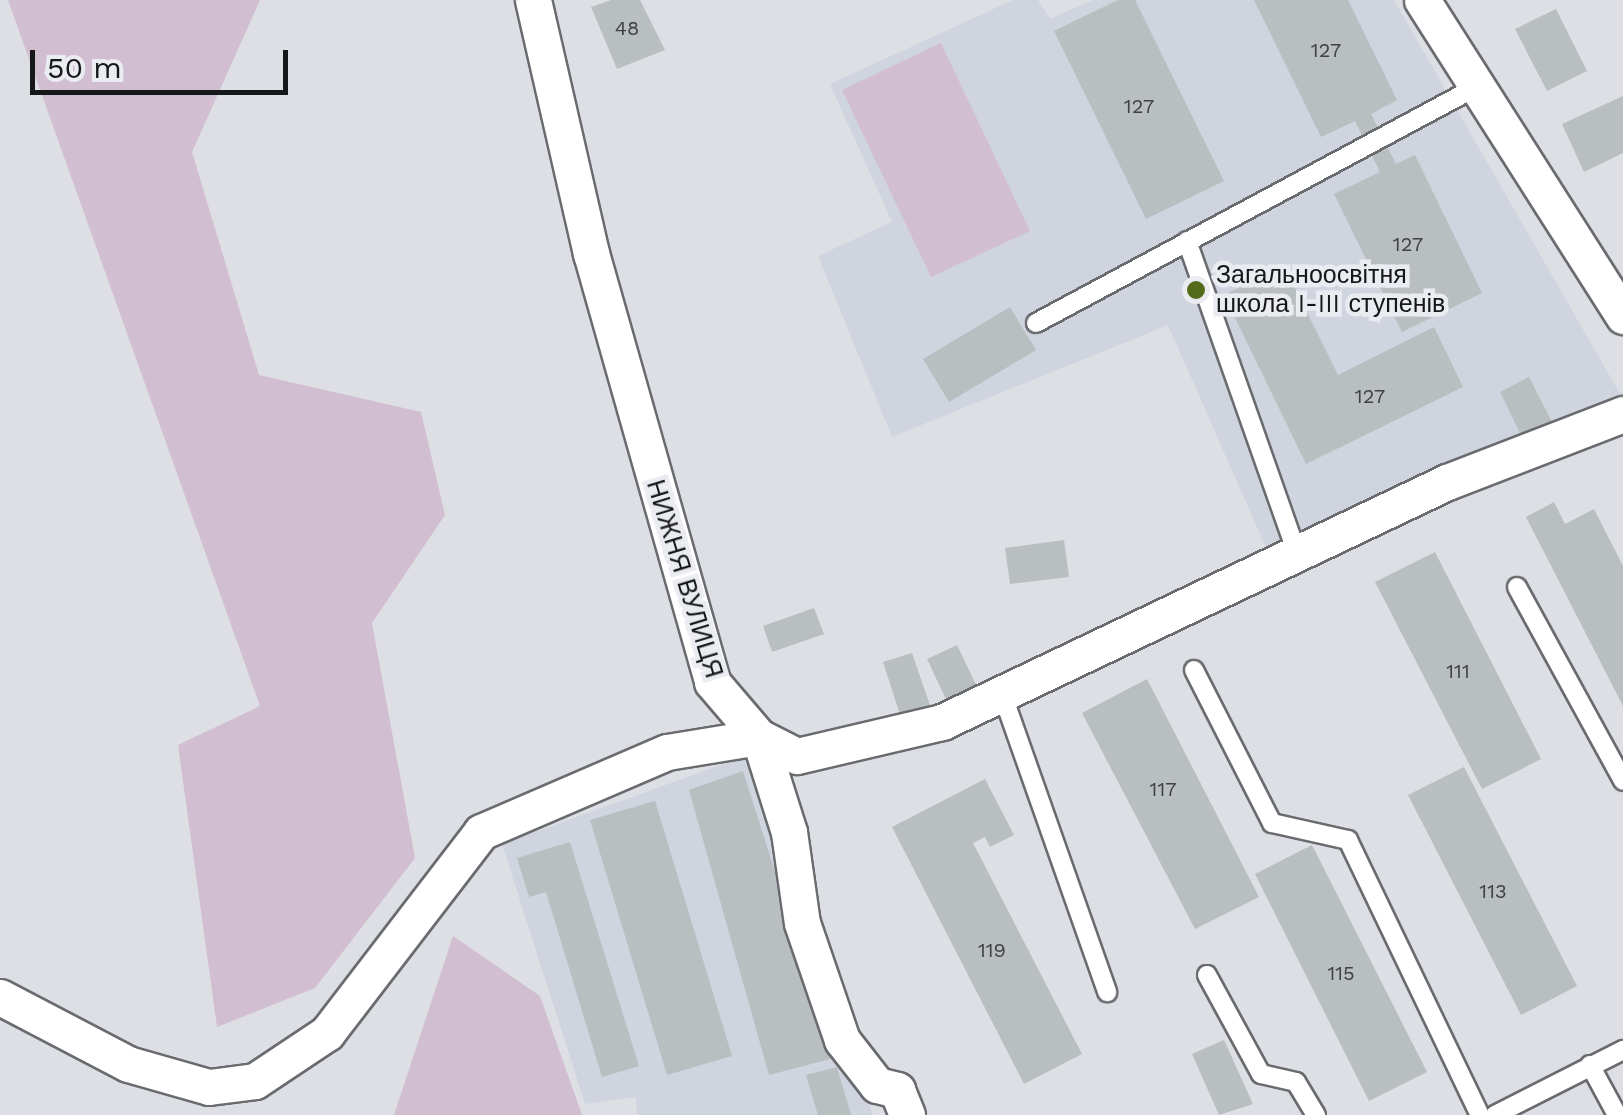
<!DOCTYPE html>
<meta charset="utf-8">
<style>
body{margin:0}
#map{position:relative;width:1623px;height:1115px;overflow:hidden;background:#dddfe4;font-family:"Work Sans",sans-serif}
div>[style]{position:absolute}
.built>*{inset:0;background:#cfd4df}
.green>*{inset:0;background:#d1bed0}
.building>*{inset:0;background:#b9bec1}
.roads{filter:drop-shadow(2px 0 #696b6f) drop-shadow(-2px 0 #696b6f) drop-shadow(0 2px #696b6f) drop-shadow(0 -2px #696b6f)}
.service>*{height:18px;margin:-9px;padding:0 9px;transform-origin:9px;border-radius:9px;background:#fff}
.minor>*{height:35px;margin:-17.5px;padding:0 17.5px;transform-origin:17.5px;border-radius:17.5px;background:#fff}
.dots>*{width:28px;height:28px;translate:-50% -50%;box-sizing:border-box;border:5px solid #eaecf1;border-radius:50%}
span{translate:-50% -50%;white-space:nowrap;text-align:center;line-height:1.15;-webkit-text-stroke:9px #eaecf1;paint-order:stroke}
.number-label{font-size:20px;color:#3f4143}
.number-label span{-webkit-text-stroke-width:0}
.poi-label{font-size:25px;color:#161719}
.left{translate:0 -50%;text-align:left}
.street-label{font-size:25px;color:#161719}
.scale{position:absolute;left:30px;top:50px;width:258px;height:45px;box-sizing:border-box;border:5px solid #161719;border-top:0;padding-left:12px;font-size:30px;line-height:35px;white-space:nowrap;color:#161719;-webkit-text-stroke:8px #eaecf1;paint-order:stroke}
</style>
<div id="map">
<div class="built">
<i style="clip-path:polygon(1013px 0,1038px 0,1050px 19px,1093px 0,1394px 0,1620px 394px,1268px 552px,1168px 325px,892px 437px,818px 256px,892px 222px,830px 84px)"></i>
<i style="clip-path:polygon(754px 753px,873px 1115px,637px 1115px,636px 1097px,585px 1104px,502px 844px)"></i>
</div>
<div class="green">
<i style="clip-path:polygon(8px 0,260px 0,192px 152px,259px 375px,421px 412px,445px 515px,372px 623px,415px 858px,315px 988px,217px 1027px,178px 745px,260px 706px)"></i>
<i style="clip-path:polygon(941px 43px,1030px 231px,931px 277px,842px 90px)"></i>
<i style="clip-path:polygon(453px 936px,540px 996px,582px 1115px,394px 1115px)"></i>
</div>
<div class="building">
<i style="clip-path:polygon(611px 0,640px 0,665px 50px,617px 69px,591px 7px)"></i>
<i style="clip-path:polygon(1118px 0,1135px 0,1224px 181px,1146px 219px,1054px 31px)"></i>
<i style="clip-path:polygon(1254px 0,1348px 0,1397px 100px,1371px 114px,1396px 164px,1415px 155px,1482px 293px,1402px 332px,1334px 194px,1380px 172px,1355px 121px,1321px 137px)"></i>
<i style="clip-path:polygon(1556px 9px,1587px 71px,1547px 91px,1515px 29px)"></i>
<i style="clip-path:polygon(1623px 96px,1623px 153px,1584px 172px,1562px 124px)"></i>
<i style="clip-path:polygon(1284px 266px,1338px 375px,1434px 327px,1463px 387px,1306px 464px,1224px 295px)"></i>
<i style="clip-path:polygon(1010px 307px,1036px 350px,949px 402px,923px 359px)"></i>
<i style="clip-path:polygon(1529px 377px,1552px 422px,1522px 437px,1500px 392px)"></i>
<i style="clip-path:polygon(1554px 502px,1565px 524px,1594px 509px,1623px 566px,1623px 706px,1526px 517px)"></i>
<i style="clip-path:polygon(1064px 540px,1069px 577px,1010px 584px,1005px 548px)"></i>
<i style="clip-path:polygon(1435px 552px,1541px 759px,1482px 789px,1375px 582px)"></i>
<i style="clip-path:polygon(814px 608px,824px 634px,772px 652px,763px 626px)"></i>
<i style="clip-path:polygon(957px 645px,980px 693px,950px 708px,927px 659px)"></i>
<i style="clip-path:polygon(912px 653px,933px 714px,903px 724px,883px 662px)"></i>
<i style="clip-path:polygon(1147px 679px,1259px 897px,1195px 929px,1082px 713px)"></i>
<i style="clip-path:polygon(1464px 767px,1577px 986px,1521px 1015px,1408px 795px)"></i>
<i style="clip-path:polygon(743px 771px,834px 1058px,769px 1075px,689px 790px)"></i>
<i style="clip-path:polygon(985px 779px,1014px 835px,990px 847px,985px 837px,973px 843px,1082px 1054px,1024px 1084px,892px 827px)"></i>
<i style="clip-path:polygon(655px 801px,732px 1056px,667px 1075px,590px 820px)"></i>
<i style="clip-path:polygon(570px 842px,639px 1066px,602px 1077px,546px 892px,529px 897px,517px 858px)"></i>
<i style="clip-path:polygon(1312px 845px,1427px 1072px,1369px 1101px,1255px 874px)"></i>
<i style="clip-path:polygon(1224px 1040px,1253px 1104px,1219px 1115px,1192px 1054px)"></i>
<i style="clip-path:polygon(837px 1067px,851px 1115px,818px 1115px,806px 1075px)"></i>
</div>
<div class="roads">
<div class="service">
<i style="left:1187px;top:241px;width:329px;rotate:70.6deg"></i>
<i style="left:1036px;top:323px;width:499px;rotate:-28.2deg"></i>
<i style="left:1517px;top:587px;width:221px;rotate:61.3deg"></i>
<i style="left:1194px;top:670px;width:172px;rotate:63deg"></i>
<i style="left:1272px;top:823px;width:78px;rotate:12.6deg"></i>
<i style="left:1348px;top:840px;width:305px;rotate:64.4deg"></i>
<i style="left:1004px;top:699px;width:311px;rotate:70.6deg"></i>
<i style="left:1207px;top:975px;width:113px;rotate:61.4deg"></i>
<i style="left:1261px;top:1074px;width:36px;rotate:13deg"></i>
<i style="left:1296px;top:1082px;width:39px;rotate:59deg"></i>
<i style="left:1590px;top:1065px;width:57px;rotate:61.6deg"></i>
<i style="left:1495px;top:1115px;width:144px;rotate:-26.9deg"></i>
</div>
<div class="minor">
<i style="left:533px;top:0;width:260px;rotate:77.1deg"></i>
<i style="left:591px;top:253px;width:446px;rotate:74.2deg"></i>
<i style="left:712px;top:682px;width:72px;rotate:49.5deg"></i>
<i style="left:759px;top:737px;width:100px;rotate:72.5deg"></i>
<i style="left:789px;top:832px;width:92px;rotate:81.9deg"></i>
<i style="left:802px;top:923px;width:124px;rotate:71.1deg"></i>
<i style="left:842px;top:1040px;width:57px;rotate:52.1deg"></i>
<i style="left:877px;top:1085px;width:21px;rotate:14deg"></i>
<i style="left:897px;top:1090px;width:27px;rotate:68deg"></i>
<i style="left:1422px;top:0;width:375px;rotate:57.5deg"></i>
<i style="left:0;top:997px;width:144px;rotate:27.6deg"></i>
<i style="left:128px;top:1064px;width:84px;rotate:15.9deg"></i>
<i style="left:209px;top:1087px;width:46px;rotate:-7.4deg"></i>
<i style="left:255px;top:1081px;width:87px;rotate:-33.7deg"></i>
<i style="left:327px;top:1033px;width:253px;rotate:-52.5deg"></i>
<i style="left:481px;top:832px;width:202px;rotate:-23.3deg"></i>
<i style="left:667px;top:752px;width:93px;rotate:-9.3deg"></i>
<i style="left:759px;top:737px;width:42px;rotate:26.6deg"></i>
<i style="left:797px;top:756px;width:149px;rotate:-13.2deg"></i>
<i style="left:942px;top:722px;width:559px;rotate:-25.42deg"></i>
<i style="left:1447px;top:482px;width:189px;rotate:-21.1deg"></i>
</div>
</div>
<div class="dots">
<i style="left:1196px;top:290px;background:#546b1b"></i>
</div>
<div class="number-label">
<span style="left:627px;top:28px">48</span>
<span style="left:1326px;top:50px">127</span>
<span style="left:1139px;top:106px">127</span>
<span style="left:1408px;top:244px">127</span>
<span style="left:1370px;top:396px">127</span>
<span style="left:1458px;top:671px">111</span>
<span style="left:1163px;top:789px">117</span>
<span style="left:1493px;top:891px">113</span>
<span style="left:992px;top:950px">119</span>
<span style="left:1341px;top:973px">115</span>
</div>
<div class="poi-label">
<span class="left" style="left:1216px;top:290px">Загальноосвітня<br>школа I-III ступенів</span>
</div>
<div class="street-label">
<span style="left:684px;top:579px;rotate:73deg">НИЖНЯ ВУЛИЦЯ</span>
</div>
<div class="scale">50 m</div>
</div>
